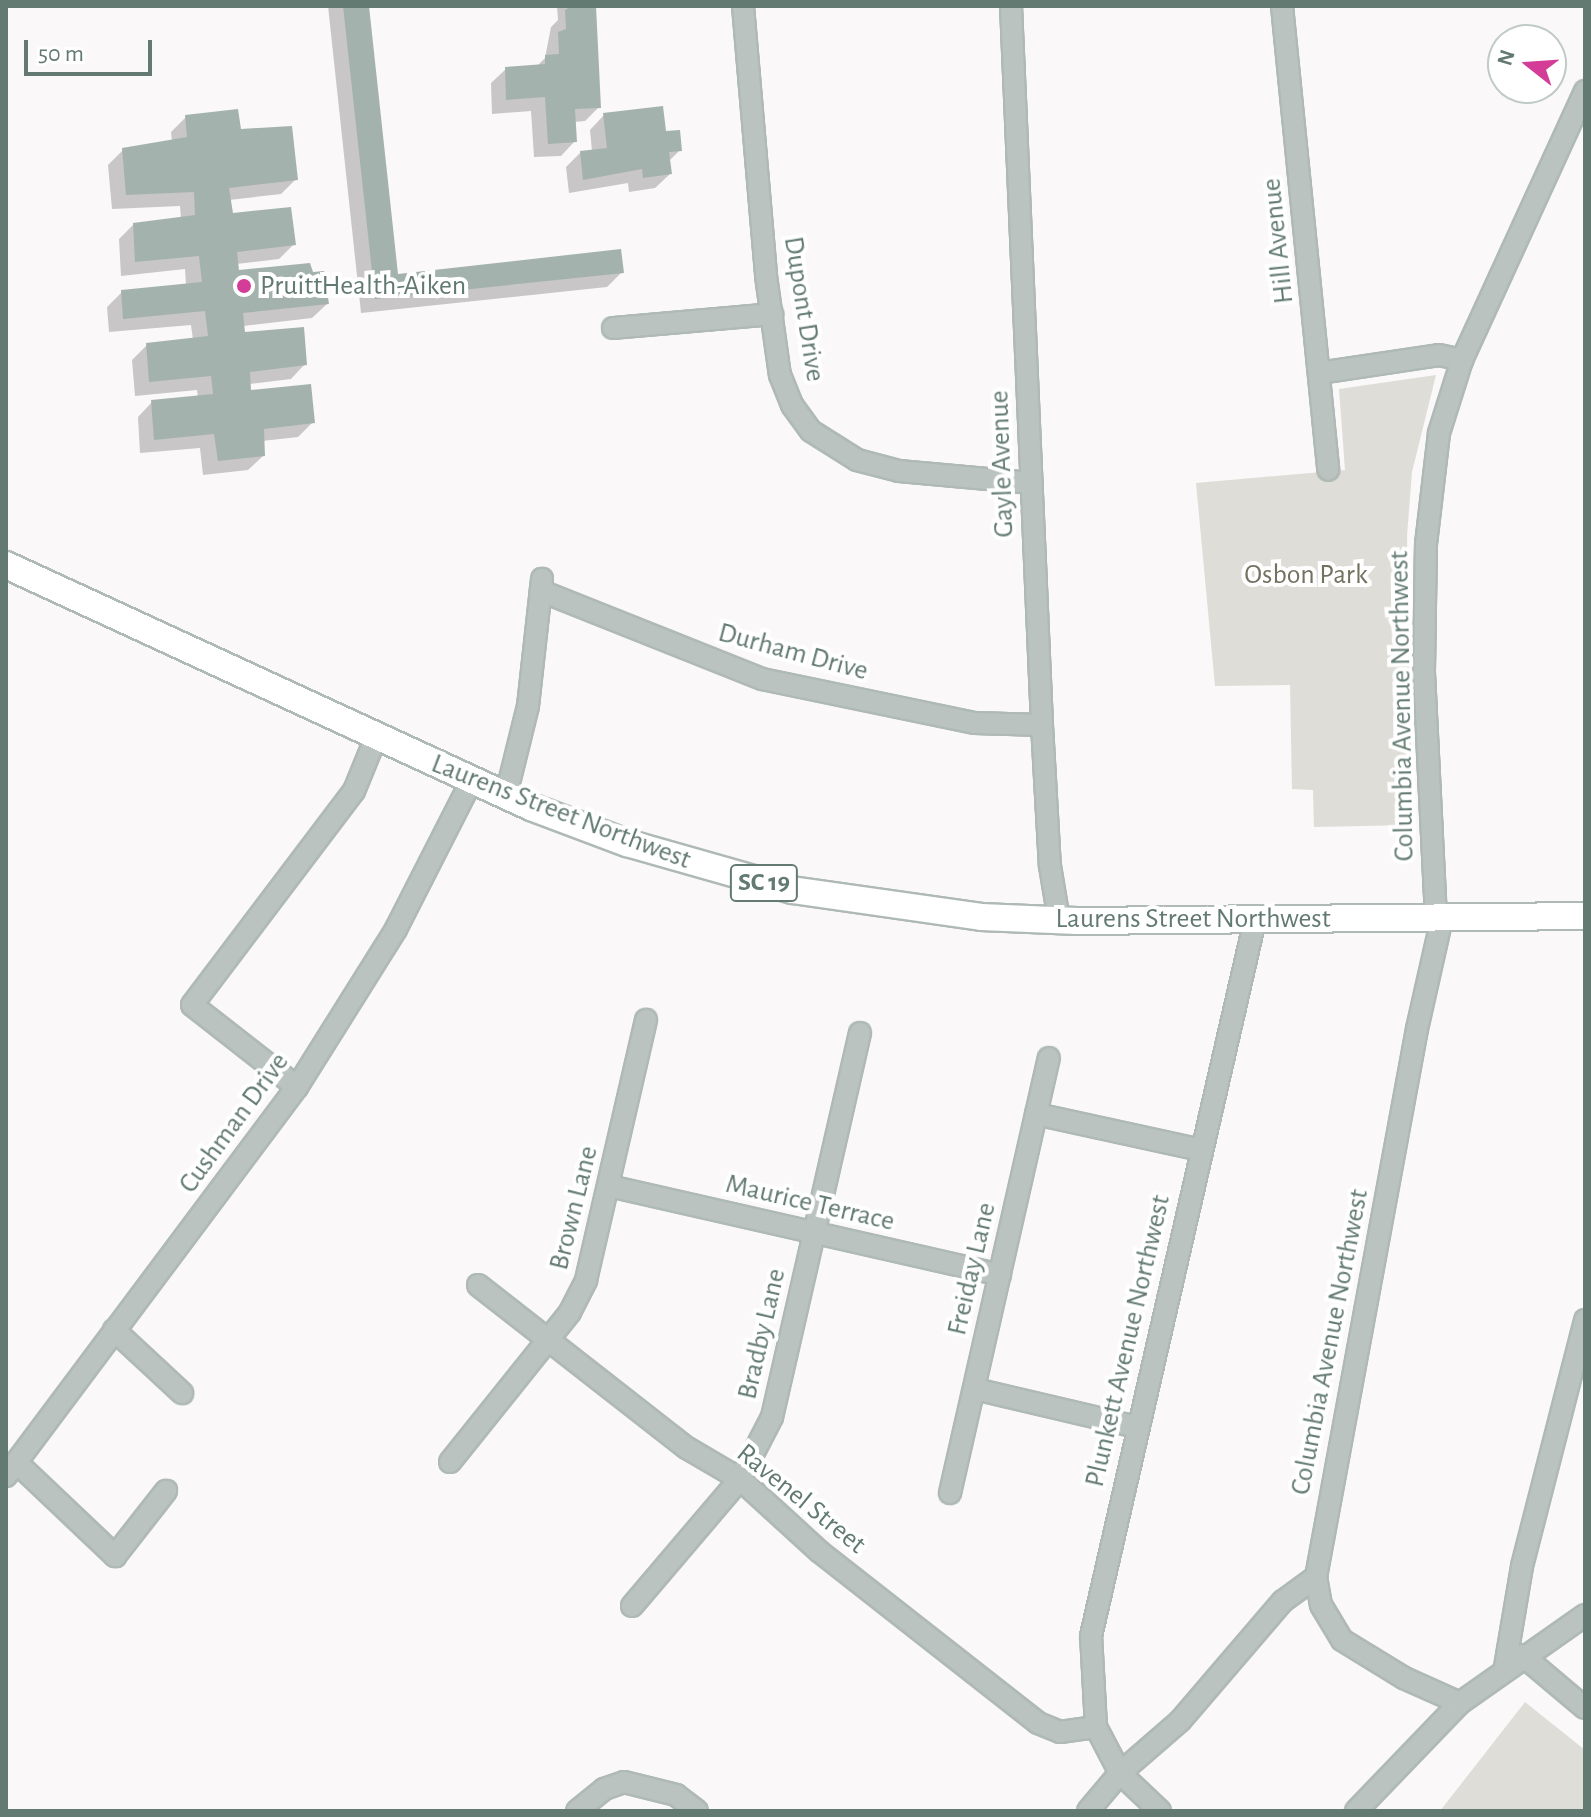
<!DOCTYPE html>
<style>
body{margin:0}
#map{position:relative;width:1591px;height:1817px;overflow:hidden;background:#faf8f8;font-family:"Alegreya Sans",sans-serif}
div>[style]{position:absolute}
.green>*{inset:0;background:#deddd7}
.shadow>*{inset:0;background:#0003}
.building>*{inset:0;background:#a4b2ad}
.roads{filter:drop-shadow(2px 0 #afb9b5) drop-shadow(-2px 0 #afb9b5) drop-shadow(0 2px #afb9b5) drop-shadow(0 -2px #afb9b5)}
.minor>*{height:20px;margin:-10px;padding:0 10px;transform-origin:10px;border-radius:10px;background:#bac3c0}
.major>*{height:26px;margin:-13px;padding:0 13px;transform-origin:13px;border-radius:13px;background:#fff}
.dots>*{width:22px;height:22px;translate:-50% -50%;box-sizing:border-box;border:4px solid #fff;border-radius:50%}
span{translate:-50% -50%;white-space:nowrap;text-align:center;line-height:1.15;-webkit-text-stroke:8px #fff;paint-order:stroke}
.shield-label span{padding:2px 6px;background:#fff;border:2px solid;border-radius:6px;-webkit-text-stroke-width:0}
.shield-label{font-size:26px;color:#627a71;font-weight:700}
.street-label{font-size:28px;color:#627a71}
.poi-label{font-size:28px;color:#627a71}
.left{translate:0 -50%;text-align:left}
.park-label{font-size:28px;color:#737261}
.frame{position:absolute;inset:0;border:8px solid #627a71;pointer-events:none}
.north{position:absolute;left:1487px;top:24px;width:80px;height:80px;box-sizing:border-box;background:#fff;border:2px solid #c0cac6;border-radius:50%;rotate:287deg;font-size:22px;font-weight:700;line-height:32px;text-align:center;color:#627a71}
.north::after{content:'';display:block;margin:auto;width:28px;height:36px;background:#d43d97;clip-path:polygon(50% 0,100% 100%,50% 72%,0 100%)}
.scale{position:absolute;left:24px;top:40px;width:128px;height:36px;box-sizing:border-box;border:4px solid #627a71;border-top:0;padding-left:10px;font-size:24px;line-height:28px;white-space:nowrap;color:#627a71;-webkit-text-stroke:6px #fff;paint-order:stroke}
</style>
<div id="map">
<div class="green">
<i style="clip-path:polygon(1436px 375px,1412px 472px,1407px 536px,1412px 825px,1314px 827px,1313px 790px,1292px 789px,1290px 685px,1215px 686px,1196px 483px,1345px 470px,1339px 389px)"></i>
<i style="clip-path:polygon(1525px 1702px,1585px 1750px,1585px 1811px,1440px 1811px)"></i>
</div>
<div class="shadow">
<i style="clip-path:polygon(328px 6px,367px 6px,397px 276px,622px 272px,607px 287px,361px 313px)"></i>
<i style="clip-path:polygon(557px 6px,594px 6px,599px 107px,585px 121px,574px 122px,575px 141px,561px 156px,534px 157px,531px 111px,492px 114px,491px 83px,506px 69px,536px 67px,545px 58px,551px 27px,558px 20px)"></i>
<i style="clip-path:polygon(604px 115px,664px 134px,680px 150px,668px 162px,670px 174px,655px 188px,629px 192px,628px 183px,569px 193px,566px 167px,581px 152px,592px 151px,590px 130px)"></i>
<i style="clip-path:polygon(186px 117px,239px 131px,296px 179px,281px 194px,229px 200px,232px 215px,293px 245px,279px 259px,236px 264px,238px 272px,327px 304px,312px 318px,243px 326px,244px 334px,305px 364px,291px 379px,249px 384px,249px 392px,313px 422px,298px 437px,262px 441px,263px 456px,248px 470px,203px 475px,200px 448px,140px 453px,138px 417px,152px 402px,198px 398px,197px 390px,135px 396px,132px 360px,147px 345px,193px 340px,191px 325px,109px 332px,107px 307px,122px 292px,186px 285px,185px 269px,121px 276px,119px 239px,134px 224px,181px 219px,180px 206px,112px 209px,108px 165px,123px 150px,172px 142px,171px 132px)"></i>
</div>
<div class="building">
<i style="clip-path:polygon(343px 6px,369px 6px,398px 274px,621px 249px,624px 273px,375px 299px)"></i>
<i style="clip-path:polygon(572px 6px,596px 6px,601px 108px,575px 109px,577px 142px,548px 144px,545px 97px,506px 100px,505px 67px,545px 64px,545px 55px,559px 54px,558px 32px,566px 29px,565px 10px)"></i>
<i style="clip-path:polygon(663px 106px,666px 131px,680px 130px,682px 151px,669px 152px,672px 174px,643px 178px,642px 169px,583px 180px,580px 151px,607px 148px,603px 113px)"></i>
<i style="clip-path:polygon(238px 109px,241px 129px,292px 126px,298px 180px,229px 188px,233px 213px,291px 207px,296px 245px,237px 252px,239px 270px,310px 263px,313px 272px,324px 271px,329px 304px,243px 313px,245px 332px,304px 327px,307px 365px,250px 372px,251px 390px,311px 384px,315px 423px,264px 429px,265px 456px,218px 461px,214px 434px,154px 440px,151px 400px,213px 394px,211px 376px,149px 382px,146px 343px,208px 336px,205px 311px,123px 319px,121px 290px,202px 282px,199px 256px,135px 262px,133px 223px,195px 215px,194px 192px,126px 195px,122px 148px,187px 137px,185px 115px)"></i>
</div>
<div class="roads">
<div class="minor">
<i style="left:743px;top:6px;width:271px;rotate:85.1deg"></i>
<i style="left:766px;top:276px;width:100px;rotate:82deg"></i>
<i style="left:780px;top:375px;width:32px;rotate:68deg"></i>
<i style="left:792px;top:405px;width:32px;rotate:54deg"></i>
<i style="left:811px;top:431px;width:54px;rotate:32.2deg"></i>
<i style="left:857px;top:460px;width:43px;rotate:14.7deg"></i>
<i style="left:899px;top:471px;width:133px;rotate:5.2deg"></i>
<i style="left:1011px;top:6px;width:720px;rotate:87.53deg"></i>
<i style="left:1042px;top:725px;width:141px;rotate:86.8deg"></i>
<i style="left:1050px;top:866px;width:55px;rotate:80.5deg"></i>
<i style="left:1282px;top:6px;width:466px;rotate:84.3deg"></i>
<i style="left:613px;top:328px;width:160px;rotate:-5deg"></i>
<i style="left:1319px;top:373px;width:121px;rotate:-8.5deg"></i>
<i style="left:1439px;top:355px;width:24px;rotate:12deg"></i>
<i style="left:541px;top:591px;width:238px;rotate:21.7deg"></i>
<i style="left:762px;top:679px;width:217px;rotate:11.7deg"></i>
<i style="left:975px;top:723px;width:67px;rotate:1.7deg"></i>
<i style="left:506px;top:795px;width:92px;rotate:-76.1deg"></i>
<i style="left:528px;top:706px;width:128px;rotate:-83.7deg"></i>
<i style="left:1436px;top:918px;width:248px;rotate:-92.8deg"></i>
<i style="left:1424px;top:670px;width:126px;rotate:-89.1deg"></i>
<i style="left:1426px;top:544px;width:112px;rotate:-83.3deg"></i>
<i style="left:1439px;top:433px;width:77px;rotate:-72.5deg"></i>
<i style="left:1462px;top:360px;width:296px;rotate:-65.4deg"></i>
<i style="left:1442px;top:918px;width:114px;rotate:102.7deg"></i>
<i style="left:1417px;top:1029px;width:557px;rotate:100.44deg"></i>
<i style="left:1316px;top:1577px;width:28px;rotate:80deg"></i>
<i style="left:1321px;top:1605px;width:41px;rotate:59deg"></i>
<i style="left:1342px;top:1640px;width:73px;rotate:31.5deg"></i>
<i style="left:1404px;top:1678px;width:61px;rotate:24.1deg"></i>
<i style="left:297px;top:1087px;width:133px;rotate:-142deg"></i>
<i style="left:192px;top:1005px;width:268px;rotate:-52.9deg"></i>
<i style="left:354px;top:791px;width:58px;rotate:-67.8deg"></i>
<i style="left:1036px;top:1114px;width:169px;rotate:12.3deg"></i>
<i style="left:609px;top:1186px;width:401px;rotate:12.8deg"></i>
<i style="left:478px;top:1285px;width:265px;rotate:38deg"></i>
<i style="left:687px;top:1448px;width:61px;rotate:30.3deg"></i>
<i style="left:740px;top:1479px;width:108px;rotate:42.4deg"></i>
<i style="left:820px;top:1552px;width:277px;rotate:38.1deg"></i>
<i style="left:1038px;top:1723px;width:24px;rotate:22deg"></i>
<i style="left:1060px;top:1732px;width:36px;rotate:-8deg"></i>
<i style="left:114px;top:1330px;width:93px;rotate:42.8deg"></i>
<i style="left:975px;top:1389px;width:166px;rotate:13.2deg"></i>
<i style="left:16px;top:1462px;width:137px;rotate:43.5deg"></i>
<i style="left:115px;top:1556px;width:83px;rotate:-51.9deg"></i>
<i style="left:450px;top:1462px;width:192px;rotate:-51.3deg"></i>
<i style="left:570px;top:1312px;width:36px;rotate:-63deg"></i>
<i style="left:586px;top:1280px;width:267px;rotate:-77deg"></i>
<i style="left:6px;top:1476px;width:486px;rotate:-53.2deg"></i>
<i style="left:297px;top:1087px;width:186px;rotate:-57.9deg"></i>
<i style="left:396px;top:929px;width:167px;rotate:-63deg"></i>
<i style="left:950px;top:1493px;width:446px;rotate:-77.2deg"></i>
<i style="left:632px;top:1606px;width:167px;rotate:-49.6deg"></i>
<i style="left:740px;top:1479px;width:70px;rotate:-62.7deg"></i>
<i style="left:772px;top:1417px;width:394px;rotate:-77.1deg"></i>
<i style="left:1522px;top:1655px;width:82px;rotate:40.1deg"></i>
<i style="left:1505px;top:1667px;width:102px;rotate:-80.4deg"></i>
<i style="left:1522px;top:1566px;width:254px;rotate:-75.6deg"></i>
<i style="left:577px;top:1811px;width:35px;rotate:-39deg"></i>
<i style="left:604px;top:1789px;width:21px;rotate:-19deg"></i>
<i style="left:624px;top:1782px;width:54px;rotate:14deg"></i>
<i style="left:676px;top:1795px;width:26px;rotate:37deg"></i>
<i style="left:1088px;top:1811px;width:50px;rotate:-49.9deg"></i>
<i style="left:1120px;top:1773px;width:79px;rotate:-40.9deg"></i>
<i style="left:1180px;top:1721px;width:158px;rotate:-49.4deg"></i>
<i style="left:1283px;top:1601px;width:41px;rotate:-36deg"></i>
<i style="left:1160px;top:1811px;width:55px;rotate:-136.5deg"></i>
<i style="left:1120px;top:1773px;width:52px;rotate:-117.6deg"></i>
<i style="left:1096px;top:1727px;width:91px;rotate:-93.1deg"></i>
<i style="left:1091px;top:1636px;width:735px;rotate:-77.1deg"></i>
<i style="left:1356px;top:1811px;width:150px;rotate:-46.1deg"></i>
<i style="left:1460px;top:1703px;width:153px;rotate:-35.1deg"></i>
</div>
<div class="major">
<i style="left:6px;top:565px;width:578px;rotate:24.75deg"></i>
<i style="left:531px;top:807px;width:103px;rotate:20.6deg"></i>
<i style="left:627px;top:843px;width:172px;rotate:15.9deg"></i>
<i style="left:792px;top:890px;width:191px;rotate:8.1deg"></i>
<i style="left:981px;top:917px;width:96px;rotate:2.4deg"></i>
<i style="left:1077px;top:921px;width:508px;rotate:-0.56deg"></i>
</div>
</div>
<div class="dots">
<i style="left:244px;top:286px;background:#d43d97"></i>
</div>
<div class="shield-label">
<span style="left:764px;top:883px">SC 19</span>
</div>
<div class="street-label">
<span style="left:1278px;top:241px;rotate:-96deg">Hill Avenue</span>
<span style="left:804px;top:309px;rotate:81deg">Dupont Drive</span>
<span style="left:1002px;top:464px;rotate:-92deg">Gayle Avenue</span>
<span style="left:793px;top:652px;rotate:15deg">Durham Drive</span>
<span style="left:1402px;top:706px;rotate:-91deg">Columbia Avenue Northwest</span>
<span style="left:561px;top:812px;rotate:21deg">Laurens Street Northwest</span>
<span style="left:1193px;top:919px">Laurens Street Northwest</span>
<span style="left:234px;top:1123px;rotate:-54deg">Cushman Drive</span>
<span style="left:810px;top:1203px;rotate:13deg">Maurice Terrace</span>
<span style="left:574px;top:1208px;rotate:-76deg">Brown Lane</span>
<span style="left:972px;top:1269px;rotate:-77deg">Freiday Lane</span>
<span style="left:762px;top:1334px;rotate:-77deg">Bradby Lane</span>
<span style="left:1128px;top:1341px;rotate:-77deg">Plunkett Avenue Northwest</span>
<span style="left:1330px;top:1342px;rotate:-79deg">Columbia Avenue Northwest</span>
<span style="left:801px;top:1499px;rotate:39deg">Ravenel Street</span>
</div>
<div class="poi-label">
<span class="left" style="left:260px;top:286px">PruittHealth-Aiken</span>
</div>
<div class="park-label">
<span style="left:1306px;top:575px">Osbon Park</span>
</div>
<div class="frame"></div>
<div class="north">N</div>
<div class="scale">50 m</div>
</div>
